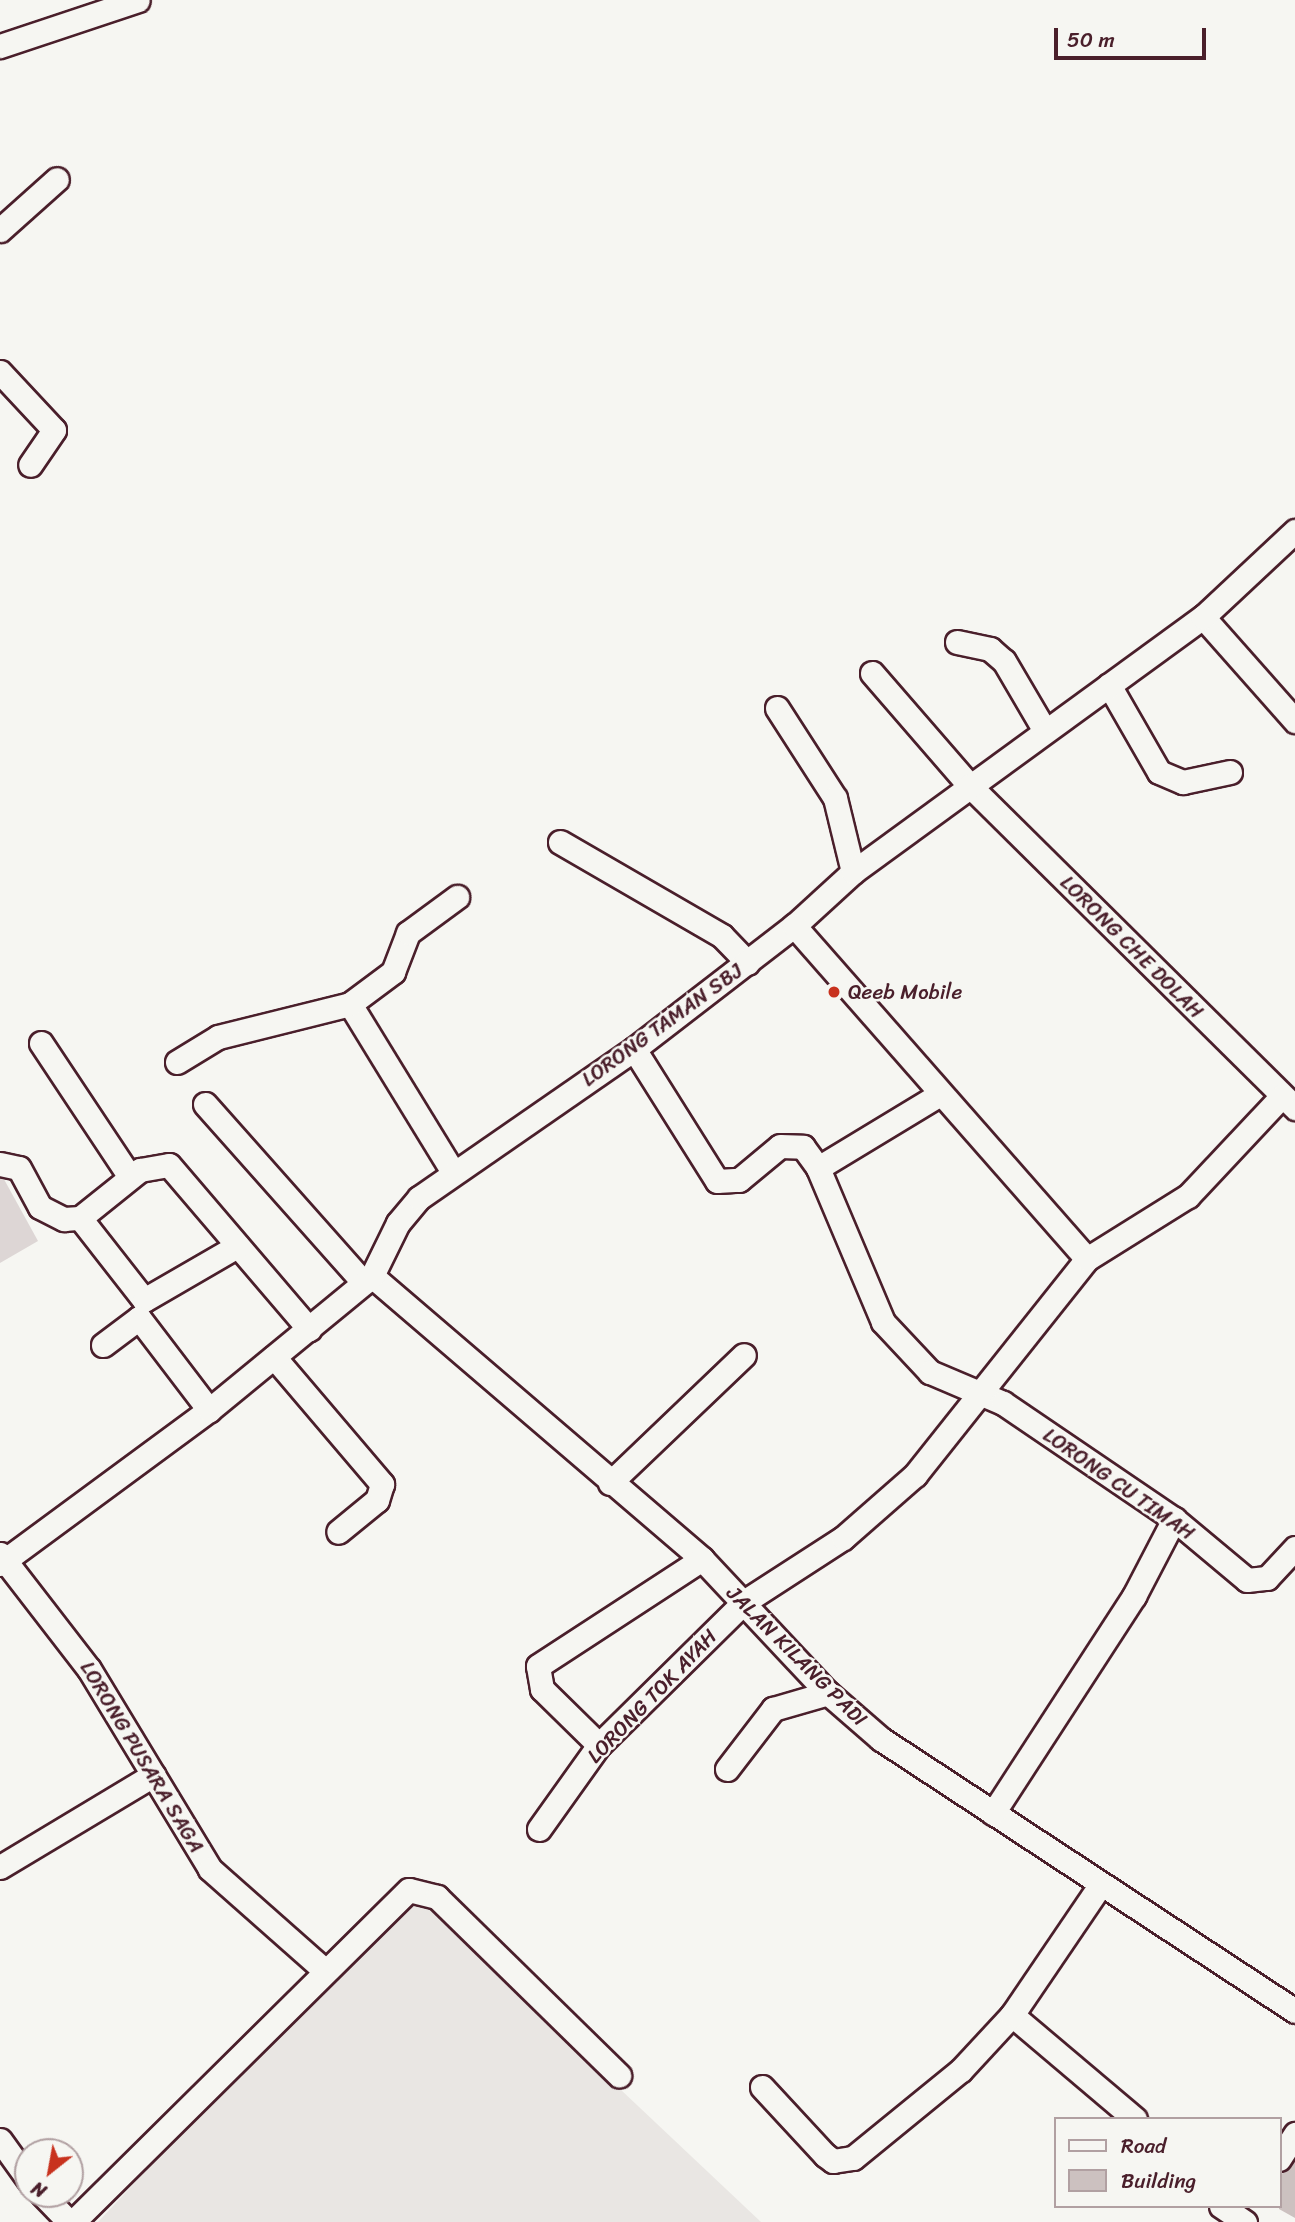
<!DOCTYPE html>
<style>
body{margin:0}
#map{position:relative;width:1295px;height:2222px;overflow:hidden;background:#f6f6f2;font-family:Sriracha,sans-serif}
div>[style]{position:absolute}
.built>*{inset:0;background:#e9e6e3}
.green>*{inset:0;background:#ddd6d5}
.building>*{inset:0;background:#ccc1c0}
.roads{filter:drop-shadow(2px 0 #4a1f2b) drop-shadow(-2px 0 #4a1f2b) drop-shadow(0 2px #4a1f2b) drop-shadow(0 -2px #4a1f2b)}
.minor>*{height:23px;margin:-11.5px;padding:0 11.5px;transform-origin:11.5px;border-radius:11.5px;background:#f6f6f2}
.dots>*{width:19px;height:19px;translate:-50% -50%;box-sizing:border-box;border:4px solid #f6f6f2;border-radius:50%}
span{translate:-50% -50%;white-space:nowrap;text-align:center;line-height:1.15;-webkit-text-stroke:5px #f6f6f2;paint-order:stroke}
.street-label{font-size:21px;color:#4a1f2b}
.poi-label{font-size:21px;color:#4a1f2b}
.left{translate:0 -50%;text-align:left}
.legend{position:absolute;left:1054px;top:2117px;width:228px;height:91px;box-sizing:border-box;background:#f6f6f2;border:2px solid #b1a0a2;margin:0;padding:9px 12px;list-style:none;font-size:21px;color:#4a1f2b}
.legend li{display:flex;align-items:center;gap:14px;height:35px}
.legend b{width:35px;border:2px solid #b1a0a2}
.north{position:absolute;left:14px;top:2138px;width:70px;height:70px;box-sizing:border-box;background:#f6f6f2;border:2px solid #b1a0a2;border-radius:50%;rotate:211deg;font-size:19px;font-weight:700;line-height:28px;text-align:center;color:#4a1f2b}
.north::after{content:'';display:block;margin:auto;width:24px;height:32px;background:#c8321e;clip-path:polygon(50% 0,100% 100%,50% 72%,0 100%)}
.scale{position:absolute;left:1054px;top:28px;width:152px;height:32px;box-sizing:border-box;border:4px solid #4a1f2b;border-top:0;padding-left:9px;font-size:21px;line-height:24px;white-space:nowrap;color:#4a1f2b;-webkit-text-stroke:5px #f6f6f2;paint-order:stroke}
</style>
<div id="map">
<div class="built">
<i style="clip-path:polygon(409px 1890px,761px 2222px,98px 2222px)"></i>
</div>
<div class="green">
<i style="clip-path:polygon(0 1172px,38px 1241px,0 1263px)"></i>
</div>
<div class="building">
<i style="clip-path:polygon(1295px 2160px,1295px 2218px,1279px 2209px,1279px 2177px)"></i>
</div>
<div class="roads">
<div class="minor">
<i style="left:0;top:46px;width:145px;rotate:-18.4deg"></i>
<i style="left:0;top:230px;width:76px;rotate:-41.8deg"></i>
<i style="left:0;top:372px;width:79px;rotate:47deg"></i>
<i style="left:54px;top:430px;width:42px;rotate:124.4deg"></i>
<i style="left:1203px;top:617px;width:139px;rotate:48.5deg"></i>
<i style="left:957px;top:642px;width:34px;rotate:12deg"></i>
<i style="left:990px;top:649px;width:18px;rotate:41deg"></i>
<i style="left:1004px;top:661px;width:81px;rotate:59.6deg"></i>
<i style="left:872px;top:673px;width:150px;rotate:49.1deg"></i>
<i style="left:970px;top:786px;width:458px;rotate:44.7deg"></i>
<i style="left:1109px;top:685px;width:100px;rotate:60.1deg"></i>
<i style="left:1159px;top:772px;width:26px;rotate:23deg"></i>
<i style="left:1183px;top:782px;width:48px;rotate:-12deg"></i>
<i style="left:777px;top:708px;width:107px;rotate:57.2deg"></i>
<i style="left:835px;top:798px;width:76px;rotate:76.3deg"></i>
<i style="left:560px;top:842px;width:187px;rotate:30.1deg"></i>
<i style="left:722px;top:936px;width:37px;rotate:46deg"></i>
<i style="left:350px;top:1004px;width:197px;rotate:58.5deg"></i>
<i style="left:41px;top:1043px;width:161px;rotate:56.4deg"></i>
<i style="left:634px;top:1049px;width:156px;rotate:57.8deg"></i>
<i style="left:717px;top:1181px;width:22px;rotate:-3deg"></i>
<i style="left:739px;top:1180px;width:53px;rotate:-39.7deg"></i>
<i style="left:780px;top:1146px;width:23px;rotate:2deg"></i>
<i style="left:803px;top:1147px;width:26px;rotate:54deg"></i>
<i style="left:818px;top:1168px;width:167px;rotate:67.1deg"></i>
<i style="left:883px;top:1322px;width:69px;rotate:46.8deg"></i>
<i style="left:930px;top:1372px;width:79px;rotate:23deg"></i>
<i style="left:1003px;top:1403px;width:207px;rotate:34.2deg"></i>
<i style="left:1174px;top:1519px;width:95px;rotate:39.9deg"></i>
<i style="left:1247px;top:1580px;width:20px;rotate:-6deg"></i>
<i style="left:1267px;top:1578px;width:41px;rotate:-47deg"></i>
<i style="left:177px;top:1062px;width:48px;rotate:-31.4deg"></i>
<i style="left:218px;top:1037px;width:136px;rotate:-14deg"></i>
<i style="left:350px;top:1004px;width:54px;rotate:-36.7deg"></i>
<i style="left:393px;top:972px;width:42px;rotate:-69deg"></i>
<i style="left:408px;top:933px;width:61px;rotate:-36.3deg"></i>
<i style="left:205px;top:1104px;width:239px;rotate:48.4deg"></i>
<i style="left:0;top:1164px;width:19px;rotate:12deg"></i>
<i style="left:19px;top:1168px;width:44px;rotate:61.7deg"></i>
<i style="left:40px;top:1207px;width:27px;rotate:27deg"></i>
<i style="left:64px;top:1219px;width:16px;rotate:-4deg"></i>
<i style="left:80px;top:1218px;width:77px;rotate:-38.7deg"></i>
<i style="left:140px;top:1170px;width:29px;rotate:-10deg"></i>
<i style="left:169px;top:1165px;width:216px;rotate:49.5deg"></i>
<i style="left:818px;top:1168px;width:139px;rotate:-31.2deg"></i>
<i style="left:80px;top:1218px;width:104px;rotate:52deg"></i>
<i style="left:144px;top:1300px;width:108px;rotate:-30.1deg"></i>
<i style="left:1087px;top:1259px;width:119px;rotate:-32deg"></i>
<i style="left:1188px;top:1196px;width:137px;rotate:-46.8deg"></i>
<i style="left:372px;top:1276px;width:435px;rotate:40.6deg"></i>
<i style="left:702px;top:1559px;width:184px;rotate:46.8deg"></i>
<i style="left:828px;top:1693px;width:70px;rotate:41deg"></i>
<i style="left:881px;top:1739px;width:495px;rotate:33.3deg"></i>
<i style="left:103px;top:1345px;width:45px;rotate:-36.9deg"></i>
<i style="left:139px;top:1318px;width:116px;rotate:52.7deg"></i>
<i style="left:274px;top:1357px;width:167px;rotate:49.6deg"></i>
<i style="left:382px;top:1484px;width:17px;rotate:107deg"></i>
<i style="left:377px;top:1500px;width:50px;rotate:140.6deg"></i>
<i style="left:610px;top:1483px;width:185px;rotate:-43.7deg"></i>
<i style="left:0;top:1554px;width:145px;rotate:52.3deg"></i>
<i style="left:89px;top:1669px;width:234px;rotate:58.8deg"></i>
<i style="left:210px;top:1869px;width:151px;rotate:41.5deg"></i>
<i style="left:0;top:1564px;width:260px;rotate:-36.4deg"></i>
<i style="left:209px;top:1410px;width:211px;rotate:-39.4deg"></i>
<i style="left:372px;top:1276px;width:59px;rotate:-63.9deg"></i>
<i style="left:398px;top:1223px;width:33px;rotate:-50deg"></i>
<i style="left:419px;top:1198px;width:262px;rotate:-34.7deg"></i>
<i style="left:634px;top:1049px;width:202px;rotate:-37.6deg"></i>
<i style="left:794px;top:926px;width:80px;rotate:-42.5deg"></i>
<i style="left:853px;top:872px;width:433px;rotate:-36.1deg"></i>
<i style="left:1203px;top:617px;width:126px;rotate:-43.1deg"></i>
<i style="left:599px;top:1745px;width:80px;rotate:-135.5deg"></i>
<i style="left:542px;top:1689px;width:23px;rotate:-100deg"></i>
<i style="left:538px;top:1666px;width:196px;rotate:-33.1deg"></i>
<i style="left:727px;top:1769px;width:76px;rotate:-52.5deg"></i>
<i style="left:773px;top:1709px;width:57px;rotate:-16.2deg"></i>
<i style="left:993px;top:1813px;width:259px;rotate:-57deg"></i>
<i style="left:1134px;top:1596px;width:87px;rotate:-62.5deg"></i>
<i style="left:539px;top:1829px;width:103px;rotate:-54.5deg"></i>
<i style="left:599px;top:1745px;width:204px;rotate:-44.6deg"></i>
<i style="left:744px;top:1602px;width:118px;rotate:-32.9deg"></i>
<i style="left:843px;top:1538px;width:96px;rotate:-41.2deg"></i>
<i style="left:915px;top:1475px;width:276px;rotate:-51.5deg"></i>
<i style="left:1087px;top:1259px;width:444px;rotate:-131.3deg"></i>
<i style="left:0;top:1867px;width:179px;rotate:-31deg"></i>
<i style="left:1012px;top:2015px;width:161px;rotate:40.2deg"></i>
<i style="left:762px;top:2087px;width:93px;rotate:47.2deg"></i>
<i style="left:825px;top:2155px;width:10px;rotate:37deg"></i>
<i style="left:833px;top:2161px;width:20px;rotate:-9deg"></i>
<i style="left:853px;top:2158px;width:139px;rotate:-39.2deg"></i>
<i style="left:961px;top:2070px;width:75px;rotate:-47.2deg"></i>
<i style="left:1012px;top:2015px;width:158px;rotate:-55.8deg"></i>
<i style="left:0;top:2140px;width:48px;rotate:54.3deg"></i>
<i style="left:1279px;top:2159px;width:30px;rotate:-57deg"></i>
<i style="left:42px;top:2194px;width:39px;rotate:46deg"></i>
<i style="left:1221px;top:2206px;width:29px;rotate:34deg"></i>
<i style="left:73px;top:2222px;width:472px;rotate:-44.7deg"></i>
<i style="left:409px;top:1890px;width:29px;rotate:14deg"></i>
<i style="left:437px;top:1897px;width:255px;rotate:44.4deg"></i>
</div>
</div>
<div class="dots">
<i style="left:834px;top:992px;background:#c8321e"></i>
</div>
<div class="street-label">
<span style="left:1132px;top:947px;rotate:45deg">LORONG CHE DOLAH</span>
<span style="left:662px;top:1025px;rotate:-36deg">LORONG TAMAN SBJ</span>
<span style="left:1119px;top:1484px;rotate:35deg">LORONG CU TIMAH</span>
<span style="left:797px;top:1656px;rotate:45deg">JALAN KILANG PADI</span>
<span style="left:652px;top:1696px;rotate:-46deg">LORONG TOK AYAH</span>
<span style="left:142px;top:1757px;rotate:59deg">LORONG PUSARA SAGA</span>
</div>
<div class="poi-label">
<span class="left" style="left:848px;top:992px">Qeeb Mobile</span>
</div>
<ul class="legend">
<li><b style="height:9px;background:#f6f6f2"></b>Road</li>
<li><b style="height:19px;background:#ccc1c0"></b>Building</li>
</ul>
<div class="north">N</div>
<div class="scale">50 m</div>
</div>
